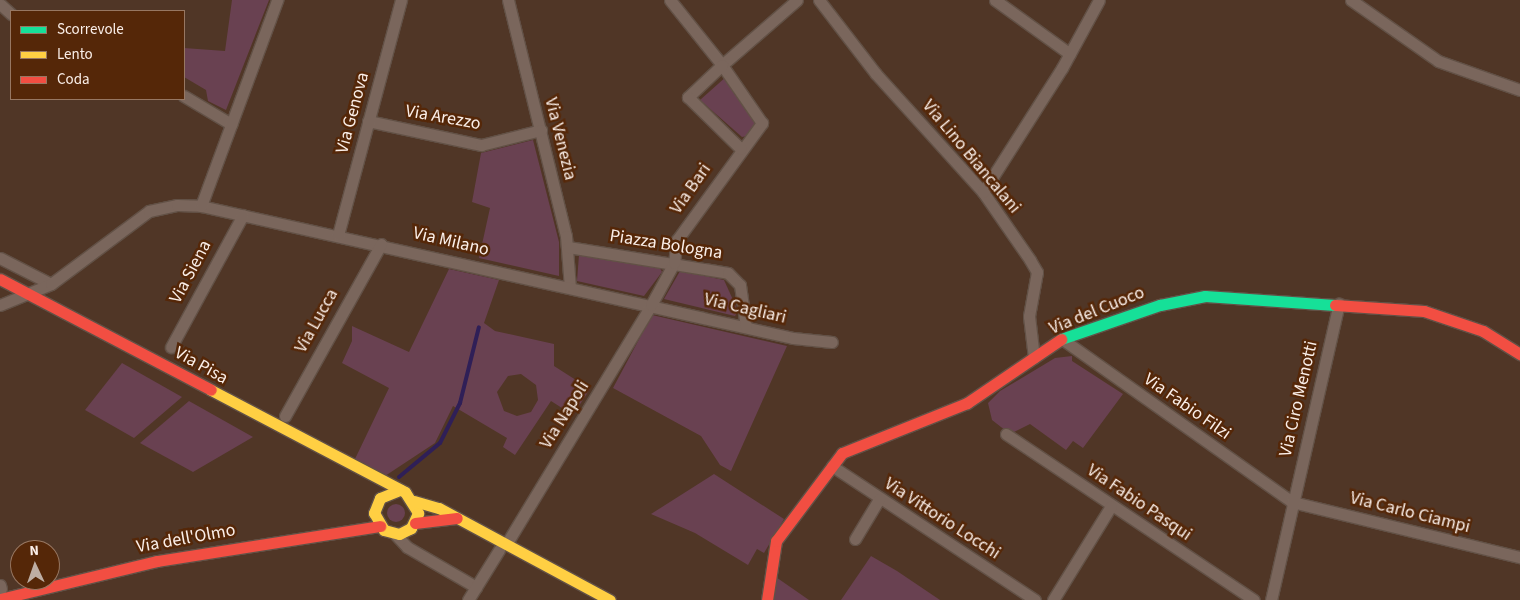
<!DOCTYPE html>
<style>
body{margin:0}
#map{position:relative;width:1520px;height:600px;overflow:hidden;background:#503626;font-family:"Source Sans 3",sans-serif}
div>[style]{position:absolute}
.green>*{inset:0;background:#694151}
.round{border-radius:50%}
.stream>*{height:4px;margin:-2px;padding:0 2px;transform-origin:2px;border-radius:2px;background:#2f1f57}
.roads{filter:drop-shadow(1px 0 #625146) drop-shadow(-1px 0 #625146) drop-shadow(0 1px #625146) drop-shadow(0 -1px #625146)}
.street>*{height:11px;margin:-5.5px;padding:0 5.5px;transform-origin:5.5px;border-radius:5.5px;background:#7a665c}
.fast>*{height:11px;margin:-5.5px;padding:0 5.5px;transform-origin:5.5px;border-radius:5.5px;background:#16e098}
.slow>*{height:11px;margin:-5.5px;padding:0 5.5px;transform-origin:5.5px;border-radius:5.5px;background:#ffcf43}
.jam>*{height:11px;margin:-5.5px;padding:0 5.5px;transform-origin:5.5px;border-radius:5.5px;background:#f24e42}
span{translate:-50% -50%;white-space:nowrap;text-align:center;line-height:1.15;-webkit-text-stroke:5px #552708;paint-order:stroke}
.street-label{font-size:18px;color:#faeee8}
.legend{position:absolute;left:10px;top:10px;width:175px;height:90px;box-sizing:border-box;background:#552708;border:1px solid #977762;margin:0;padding:6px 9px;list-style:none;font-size:15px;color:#faeee8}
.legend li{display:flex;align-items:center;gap:10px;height:25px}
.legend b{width:25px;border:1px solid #977762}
.north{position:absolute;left:10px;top:540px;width:50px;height:50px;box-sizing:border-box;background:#552708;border:1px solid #977762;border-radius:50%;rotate:357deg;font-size:14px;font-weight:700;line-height:20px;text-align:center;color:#faeee8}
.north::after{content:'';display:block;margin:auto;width:18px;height:22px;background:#beaea4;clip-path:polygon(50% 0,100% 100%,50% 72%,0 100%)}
</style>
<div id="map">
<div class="green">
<i style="clip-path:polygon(232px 0,269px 0,226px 110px,208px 101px,206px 90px,184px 77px,184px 48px,225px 51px)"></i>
<i style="clip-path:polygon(727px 76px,759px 123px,747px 136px,742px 137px,700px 100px)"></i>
<i style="clip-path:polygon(533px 140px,559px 242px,559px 276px,479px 258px,490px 208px,472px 202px,481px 153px)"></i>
<i style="clip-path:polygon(579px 255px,660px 268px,662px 272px,644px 296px,577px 281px)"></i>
<i style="clip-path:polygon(evenodd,449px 269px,499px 280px,484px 323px,495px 331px,554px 344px,554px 366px,590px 389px,573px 415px,551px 401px,515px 455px,503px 447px,507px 438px,453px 406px,435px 443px,385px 476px,355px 459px,389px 388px,342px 363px,352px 341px,352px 326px,409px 352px,449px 269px,521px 374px,536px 385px,538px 400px,531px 412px,517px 416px,504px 411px,497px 392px,508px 376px,521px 374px)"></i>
<i style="clip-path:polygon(680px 271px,724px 280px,738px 311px,735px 316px,664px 299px)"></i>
<i style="clip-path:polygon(652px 315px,787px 346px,731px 471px,720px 465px,701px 436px,613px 388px)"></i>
<i style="clip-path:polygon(1072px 356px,1072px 361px,1123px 394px,1083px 448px,1073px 441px,1066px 450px,1030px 424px,1010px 434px,992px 420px,988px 403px,1000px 391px,1055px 358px)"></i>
<i style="clip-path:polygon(122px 363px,182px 397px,134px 438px,85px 410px)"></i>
<i style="clip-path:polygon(189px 401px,253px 437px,193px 472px,140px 443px)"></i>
<i style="clip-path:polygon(714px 474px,784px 519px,764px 553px,757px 549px,748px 565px,695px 533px,651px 514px)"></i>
<i class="round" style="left:387px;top:504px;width:18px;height:18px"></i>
<i style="clip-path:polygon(871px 556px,897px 571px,940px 600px,841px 600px)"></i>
<i style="clip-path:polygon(773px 575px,809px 600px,771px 600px)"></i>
</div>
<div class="stream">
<i style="left:399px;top:477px;width:53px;rotate:-39.7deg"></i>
<i style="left:440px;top:443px;width:45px;rotate:-63.4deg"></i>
<i style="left:460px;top:403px;width:78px;rotate:-76deg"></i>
</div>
<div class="roads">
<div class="street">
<i style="left:508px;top:0;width:243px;rotate:76.2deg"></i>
<i style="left:566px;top:236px;width:52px;rotate:85.6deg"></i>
<i style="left:670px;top:0;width:83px;rotate:51.3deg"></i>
<i style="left:722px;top:65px;width:99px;rotate:-40.9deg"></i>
<i style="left:819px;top:0;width:93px;rotate:52.4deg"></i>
<i style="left:876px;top:74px;width:159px;rotate:47.8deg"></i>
<i style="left:983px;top:192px;width:83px;rotate:55.3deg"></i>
<i style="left:1030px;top:260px;width:14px;rotate:60deg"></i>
<i style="left:1037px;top:272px;width:45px;rotate:100.3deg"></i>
<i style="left:1029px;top:316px;width:42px;rotate:83.2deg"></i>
<i style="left:995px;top:0;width:92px;rotate:35.8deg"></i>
<i style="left:1351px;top:0;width:106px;rotate:35deg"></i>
<i style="left:1438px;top:61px;width:87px;rotate:19.5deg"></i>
<i style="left:0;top:4px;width:15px;rotate:42deg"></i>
<i style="left:184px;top:96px;width:55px;rotate:30.8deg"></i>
<i style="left:368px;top:121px;width:116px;rotate:12deg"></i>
<i style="left:481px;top:145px;width:62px;rotate:-14deg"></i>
<i style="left:983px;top:192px;width:147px;rotate:-57.5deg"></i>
<i style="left:1062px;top:68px;width:77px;rotate:-61.4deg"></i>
<i style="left:201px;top:206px;width:607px;rotate:12.57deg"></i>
<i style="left:793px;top:338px;width:39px;rotate:6deg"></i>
<i style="left:338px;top:235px;width:243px;rotate:-75deg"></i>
<i style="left:568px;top:247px;width:162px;rotate:9.2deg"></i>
<i style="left:728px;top:273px;width:17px;rotate:45deg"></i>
<i style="left:740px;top:285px;width:42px;rotate:81.9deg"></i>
<i style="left:0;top:258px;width:57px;rotate:27deg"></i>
<i style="left:0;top:305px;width:55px;rotate:-22.4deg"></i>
<i style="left:51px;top:284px;width:122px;rotate:-36.7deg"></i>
<i style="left:149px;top:211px;width:29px;rotate:-12deg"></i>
<i style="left:177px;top:205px;width:24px;rotate:2deg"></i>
<i style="left:201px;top:206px;width:220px;rotate:-69.7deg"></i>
<i style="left:1062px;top:339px;width:282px;rotate:35.3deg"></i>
<i style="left:1292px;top:502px;width:235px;rotate:13.6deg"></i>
<i style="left:171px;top:347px;width:150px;rotate:-61.4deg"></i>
<i style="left:285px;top:416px;width:197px;rotate:-60.8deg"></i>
<i style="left:1006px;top:434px;width:298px;rotate:33.8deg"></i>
<i style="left:832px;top:466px;width:243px;rotate:33.4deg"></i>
<i style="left:395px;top:534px;width:18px;rotate:47deg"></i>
<i style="left:407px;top:547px;width:80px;rotate:30.1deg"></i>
<i style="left:855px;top:539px;width:47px;rotate:-59deg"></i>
<i style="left:507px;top:543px;width:278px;rotate:-58.8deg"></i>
<i style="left:651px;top:305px;width:48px;rotate:-61.3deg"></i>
<i style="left:674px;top:263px;width:23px;rotate:-83deg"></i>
<i style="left:677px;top:240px;width:145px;rotate:-54deg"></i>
<i style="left:762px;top:123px;width:70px;rotate:-124.6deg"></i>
<i style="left:722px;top:65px;width:47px;rotate:136.7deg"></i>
<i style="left:688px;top:97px;width:74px;rotate:44.5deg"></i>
<i style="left:0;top:585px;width:4px;rotate:76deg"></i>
<i style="left:468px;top:600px;width:59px;rotate:-58.2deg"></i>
<i style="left:1053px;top:600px;width:110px;rotate:-58.3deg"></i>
<i style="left:1271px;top:600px;width:304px;rotate:-77.1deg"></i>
</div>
<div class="fast">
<i style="left:1061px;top:339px;width:105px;rotate:-19deg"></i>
<i style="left:1160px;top:305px;width:46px;rotate:-11.3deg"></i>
<i style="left:1205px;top:296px;width:130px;rotate:4deg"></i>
</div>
<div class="slow">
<i style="left:211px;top:390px;width:219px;rotate:27.7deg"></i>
<i style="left:405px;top:492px;width:25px;rotate:58deg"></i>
<i style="left:418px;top:513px;width:17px;rotate:115deg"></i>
<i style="left:411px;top:528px;width:13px;rotate:153deg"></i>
<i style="left:399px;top:534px;width:16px;rotate:-165deg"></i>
<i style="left:384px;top:530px;width:20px;rotate:-120deg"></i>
<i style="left:374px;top:513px;width:16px;rotate:-68deg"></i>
<i style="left:380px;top:498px;width:22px;rotate:-22deg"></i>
<i style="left:414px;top:501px;width:26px;rotate:16deg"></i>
<i style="left:439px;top:508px;width:194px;rotate:28.3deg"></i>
</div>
<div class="jam">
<i style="left:0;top:279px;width:238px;rotate:27.7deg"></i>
<i style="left:1335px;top:305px;width:89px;rotate:3.9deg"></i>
<i style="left:1424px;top:311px;width:62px;rotate:18.7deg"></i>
<i style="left:1483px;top:331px;width:44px;rotate:31.9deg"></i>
<i style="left:415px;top:523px;width:42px;rotate:-6.8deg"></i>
<i style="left:0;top:599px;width:162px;rotate:-13.6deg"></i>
<i style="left:157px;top:561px;width:226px;rotate:-8.9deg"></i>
<i style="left:767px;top:600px;width:60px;rotate:-81.3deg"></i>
<i style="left:776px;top:541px;width:110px;rotate:-53.1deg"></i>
<i style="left:842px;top:453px;width:135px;rotate:-21.8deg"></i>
<i style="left:967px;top:403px;width:114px;rotate:-34.2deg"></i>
</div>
</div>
<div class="street-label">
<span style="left:353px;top:113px;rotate:-75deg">Via Genova</span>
<span style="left:443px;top:118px;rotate:10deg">Via Arezzo</span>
<span style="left:560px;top:139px;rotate:76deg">Via Venezia</span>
<span style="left:971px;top:157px;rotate:50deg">Via Lino Biancalani</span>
<span style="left:691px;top:189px;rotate:-55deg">Via Bari</span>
<span style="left:451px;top:242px;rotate:13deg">Via Milano</span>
<span style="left:666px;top:245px;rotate:9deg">Piazza Bologna</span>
<span style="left:191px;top:272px;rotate:-62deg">Via Siena</span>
<span style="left:745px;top:309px;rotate:13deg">Via Cagliari</span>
<span style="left:1097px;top:311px;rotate:-22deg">Via del Cuoco</span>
<span style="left:317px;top:321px;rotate:-61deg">Via Lucca</span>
<span style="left:201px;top:366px;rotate:29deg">Via Pisa</span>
<span style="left:1299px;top:399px;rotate:-77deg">Via Ciro Menotti</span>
<span style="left:1187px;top:407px;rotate:35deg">Via Fabio Filzi</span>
<span style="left:565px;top:415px;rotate:-58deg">Via Napoli</span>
<span style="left:1139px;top:503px;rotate:34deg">Via Fabio Pasqui</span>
<span style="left:1410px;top:513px;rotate:14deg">Via Carlo Ciampi</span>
<span style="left:942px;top:519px;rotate:33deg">Via Vittorio Locchi</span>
<span style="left:186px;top:539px;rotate:-10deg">Via dell'Olmo</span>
</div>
<ul class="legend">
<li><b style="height:6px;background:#16e098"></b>Scorrevole</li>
<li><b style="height:6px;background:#ffcf43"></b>Lento</li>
<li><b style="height:6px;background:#f24e42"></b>Coda</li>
</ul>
<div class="north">N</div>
</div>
